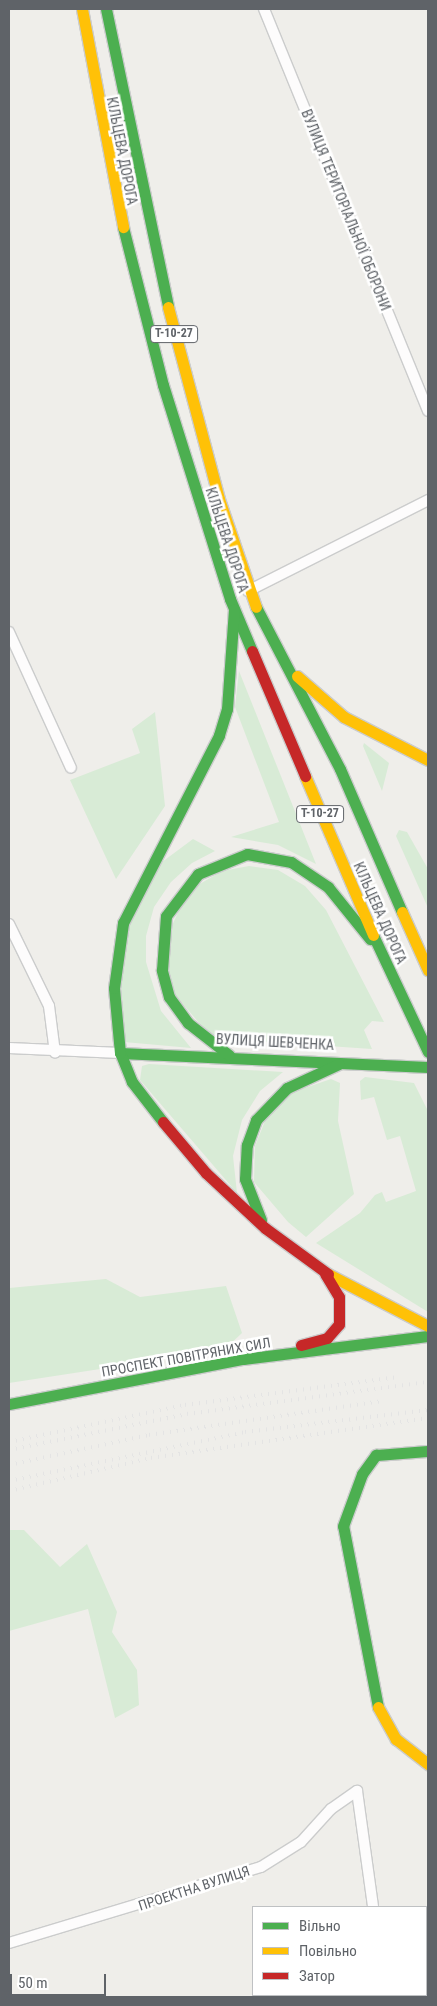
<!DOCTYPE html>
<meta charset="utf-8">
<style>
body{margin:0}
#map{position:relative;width:437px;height:2006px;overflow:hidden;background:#efeeea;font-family:"Roboto Condensed",sans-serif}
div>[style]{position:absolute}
.green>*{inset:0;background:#d8ebd6}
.roads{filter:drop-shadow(1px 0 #cbcccc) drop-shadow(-1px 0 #cbcccc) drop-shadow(0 1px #cbcccc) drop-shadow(0 -1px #cbcccc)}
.street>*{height:10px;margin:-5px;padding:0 5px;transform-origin:5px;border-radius:5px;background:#fdfcfc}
.fast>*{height:11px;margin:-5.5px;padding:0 5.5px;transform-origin:5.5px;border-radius:5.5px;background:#4caf50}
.slow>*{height:11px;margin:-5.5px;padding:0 5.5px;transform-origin:5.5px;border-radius:5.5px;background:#ffc107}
.jam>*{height:11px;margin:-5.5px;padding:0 5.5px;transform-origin:5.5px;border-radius:5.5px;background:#c62828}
.rail>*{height:4px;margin-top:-2px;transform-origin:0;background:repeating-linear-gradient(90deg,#e4e4e4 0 1px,transparent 0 7px)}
span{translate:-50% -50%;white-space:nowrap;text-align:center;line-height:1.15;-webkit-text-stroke:5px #fff;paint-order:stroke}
.shield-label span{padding:1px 4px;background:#fff;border:1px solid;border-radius:4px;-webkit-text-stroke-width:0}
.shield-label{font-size:12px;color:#5f6368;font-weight:700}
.street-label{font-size:14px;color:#5f6368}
.frame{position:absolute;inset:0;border:10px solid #5f6368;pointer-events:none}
.legend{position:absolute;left:252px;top:1906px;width:175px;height:90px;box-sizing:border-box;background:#fff;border:1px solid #bfc1c3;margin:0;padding:6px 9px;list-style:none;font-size:15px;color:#5f6368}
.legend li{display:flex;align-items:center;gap:10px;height:25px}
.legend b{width:25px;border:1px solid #bfc1c3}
.scale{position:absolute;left:10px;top:1974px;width:96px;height:22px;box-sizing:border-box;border:2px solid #5f6368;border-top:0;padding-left:6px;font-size:15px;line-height:18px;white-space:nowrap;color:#5f6368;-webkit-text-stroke:4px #fff;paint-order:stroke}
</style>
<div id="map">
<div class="green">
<i style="clip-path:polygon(239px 671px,316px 864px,278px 845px,231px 837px,279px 822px,235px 707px)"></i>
<i style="clip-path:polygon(155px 712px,165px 806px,116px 879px,70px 780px,140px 753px,132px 729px)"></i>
<i style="clip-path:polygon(364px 743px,389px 763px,382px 791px,363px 746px)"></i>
<i style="clip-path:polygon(399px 830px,407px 832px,428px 869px,428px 908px,396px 836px)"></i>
<i style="clip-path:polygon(193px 839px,215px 851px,192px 863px,171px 882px,154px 907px,146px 936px,146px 962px,161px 1011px,191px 1048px,124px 1042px,118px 1000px,129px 919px,154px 868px)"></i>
<i style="clip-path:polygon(249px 866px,278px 870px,305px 886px,326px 910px,384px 1022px,372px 1021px,364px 1030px,372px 1049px,223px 1039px,206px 1031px,176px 996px,169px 972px,170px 930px,181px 906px,198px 885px,222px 871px)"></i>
<i style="clip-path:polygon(149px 1064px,283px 1072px,260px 1091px,242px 1120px,233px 1156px,237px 1193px,140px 1080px,142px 1066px)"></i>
<i style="clip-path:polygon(365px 1077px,414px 1083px,428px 1111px,428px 1312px,316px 1243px,360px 1213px,375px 1195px,382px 1192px,386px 1202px,416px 1191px,400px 1136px,387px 1140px,374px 1097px,361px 1100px,360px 1081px)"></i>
<i style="clip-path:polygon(331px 1079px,340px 1083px,338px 1121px,354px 1194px,306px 1237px,288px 1222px,254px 1182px,255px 1146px,267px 1116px,290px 1093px)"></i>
<i style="clip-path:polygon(106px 1279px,140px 1297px,226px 1286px,242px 1333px,224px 1350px,9px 1383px,9px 1288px)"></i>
<i style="clip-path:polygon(9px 1530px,24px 1530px,60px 1567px,87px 1544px,117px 1612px,112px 1632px,137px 1670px,139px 1705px,115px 1718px,88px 1609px,9px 1631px)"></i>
</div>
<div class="roads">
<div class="street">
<i style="left:264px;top:9px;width:434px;rotate:67.8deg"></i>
<i style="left:248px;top:591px;width:202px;rotate:-26.8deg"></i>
<i style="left:9px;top:632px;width:149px;rotate:65.5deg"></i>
<i style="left:9px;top:924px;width:91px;rotate:64deg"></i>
<i style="left:49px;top:1006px;width:47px;rotate:82.7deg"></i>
<i style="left:9px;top:1048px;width:111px;rotate:2.6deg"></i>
<i style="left:9px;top:1943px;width:263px;rotate:-16.8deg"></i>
<i style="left:261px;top:1867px;width:47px;rotate:-32deg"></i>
<i style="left:301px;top:1842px;width:45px;rotate:-47.7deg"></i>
<i style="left:331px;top:1809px;width:32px;rotate:-35deg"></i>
<i style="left:357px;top:1791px;width:117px;rotate:82.1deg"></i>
<i style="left:378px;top:1997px;width:2px;rotate:-90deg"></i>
</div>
<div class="fast">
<i style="left:106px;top:9px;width:304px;rotate:78.2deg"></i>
<i style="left:123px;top:227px;width:163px;rotate:75.8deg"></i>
<i style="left:163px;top:385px;width:224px;rotate:72.6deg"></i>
<i style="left:230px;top:599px;width:56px;rotate:67.1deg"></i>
<i style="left:256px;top:607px;width:182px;rotate:62.6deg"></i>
<i style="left:340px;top:769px;width:156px;rotate:66.6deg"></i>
<i style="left:373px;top:935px;width:129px;rotate:64.8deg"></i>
<i style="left:120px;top:1053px;width:308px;rotate:2.6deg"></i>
<i style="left:229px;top:1055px;width:52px;rotate:-142deg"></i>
<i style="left:188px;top:1023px;width:32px;rotate:-126deg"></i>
<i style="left:169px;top:997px;width:28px;rotate:-105deg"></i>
<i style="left:162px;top:970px;width:54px;rotate:-85.8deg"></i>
<i style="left:166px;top:916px;width:53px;rotate:-52.7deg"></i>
<i style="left:198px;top:874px;width:53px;rotate:-22.2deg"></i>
<i style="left:247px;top:854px;width:45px;rotate:10.3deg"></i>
<i style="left:291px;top:862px;width:45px;rotate:34deg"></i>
<i style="left:328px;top:887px;width:67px;rotate:51.1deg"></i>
<i style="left:163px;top:1122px;width:51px;rotate:-127.8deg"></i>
<i style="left:132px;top:1082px;width:31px;rotate:-112deg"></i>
<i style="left:120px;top:1053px;width:65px;rotate:-95.3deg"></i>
<i style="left:114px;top:988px;width:66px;rotate:-82.1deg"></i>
<i style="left:123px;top:923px;width:211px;rotate:-62.9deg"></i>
<i style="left:219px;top:735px;width:27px;rotate:-73deg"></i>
<i style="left:227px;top:709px;width:100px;rotate:-86deg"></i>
<i style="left:261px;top:1220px;width:44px;rotate:-111.3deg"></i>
<i style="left:245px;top:1179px;width:34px;rotate:-87deg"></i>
<i style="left:247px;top:1145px;width:27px;rotate:-70deg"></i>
<i style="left:256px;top:1120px;width:45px;rotate:-45.9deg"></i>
<i style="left:287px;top:1088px;width:57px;rotate:-24.8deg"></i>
<i style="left:9px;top:1404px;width:238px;rotate:-10.9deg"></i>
<i style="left:243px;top:1359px;width:186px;rotate:-7.1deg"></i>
<i style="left:378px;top:1707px;width:184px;rotate:-100.9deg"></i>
<i style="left:343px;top:1526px;width:55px;rotate:-69.9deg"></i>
<i style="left:362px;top:1474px;width:24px;rotate:-54deg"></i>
<i style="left:376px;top:1455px;width:52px;rotate:-4.4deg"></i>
</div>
<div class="slow">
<i style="left:82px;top:9px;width:222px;rotate:79.3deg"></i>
<i style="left:168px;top:307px;width:199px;rotate:75.1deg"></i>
<i style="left:219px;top:499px;width:114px;rotate:71.1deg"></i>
<i style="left:297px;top:676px;width:62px;rotate:41.1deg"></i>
<i style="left:344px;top:717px;width:94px;rotate:27.1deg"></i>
<i style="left:305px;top:776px;width:173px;rotate:66.8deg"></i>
<i style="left:402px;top:912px;width:64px;rotate:65.9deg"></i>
<i style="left:328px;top:1274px;width:113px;rotate:27.5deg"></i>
<i style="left:378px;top:1707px;width:37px;rotate:61deg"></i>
<i style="left:396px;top:1739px;width:41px;rotate:38deg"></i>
</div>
<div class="jam">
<i style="left:252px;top:651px;width:136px;rotate:67deg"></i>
<i style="left:163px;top:1122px;width:67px;rotate:49.9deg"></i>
<i style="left:206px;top:1173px;width:81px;rotate:43deg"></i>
<i style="left:265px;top:1228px;width:78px;rotate:36.1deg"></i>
<i style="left:301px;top:1345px;width:27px;rotate:-15deg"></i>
<i style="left:327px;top:1338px;width:18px;rotate:-49deg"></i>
<i style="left:339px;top:1324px;width:27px;rotate:-90deg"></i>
<i style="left:339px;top:1297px;width:27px;rotate:-121deg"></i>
</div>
</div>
<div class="rail">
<i style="left:9px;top:1442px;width:180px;rotate:-11.9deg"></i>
<i style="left:185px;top:1405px;width:215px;rotate:-7.5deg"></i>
<i style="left:9px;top:1450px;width:182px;rotate:-11.4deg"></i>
<i style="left:187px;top:1414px;width:243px;rotate:-7.6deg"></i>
<i style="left:9px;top:1465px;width:143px;rotate:-12.1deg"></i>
<i style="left:149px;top:1435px;width:236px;rotate:-8.3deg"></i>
<i style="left:9px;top:1481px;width:241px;rotate:-11.7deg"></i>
<i style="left:245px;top:1432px;width:184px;rotate:-6.9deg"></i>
<i style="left:9px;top:1491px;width:146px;rotate:-13.1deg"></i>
<i style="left:151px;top:1458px;width:280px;rotate:-8.2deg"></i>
</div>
<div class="shield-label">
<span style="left:174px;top:334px">Т-10-27</span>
<span style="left:320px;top:814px">Т-10-27</span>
</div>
<div class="street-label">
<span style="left:122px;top:151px;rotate:79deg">КІЛЬЦЕВА ДОРОГА</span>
<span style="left:346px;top:210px;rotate:68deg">ВУЛИЦЯ ТЕРИТОРІАЛЬНОЇ ОБОРОНИ</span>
<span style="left:227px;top:540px;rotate:72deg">КІЛЬЦЕВА ДОРОГА</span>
<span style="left:380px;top:913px;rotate:66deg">КІЛЬЦЕВА ДОРОГА</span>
<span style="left:275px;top:1042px;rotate:3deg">ВУЛИЦЯ ШЕВЧЕНКА</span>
<span style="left:186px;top:1357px;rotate:-10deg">ПРОСПЕКТ ПОВІТРЯНИХ СИЛ</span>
<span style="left:194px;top:1888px;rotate:-18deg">ПРОЕКТНА ВУЛИЦЯ</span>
</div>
<div class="frame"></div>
<ul class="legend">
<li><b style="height:6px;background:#4caf50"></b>Вільно</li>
<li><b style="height:6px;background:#ffc107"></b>Повільно</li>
<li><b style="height:6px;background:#c62828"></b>Затор</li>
</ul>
<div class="scale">50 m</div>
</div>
